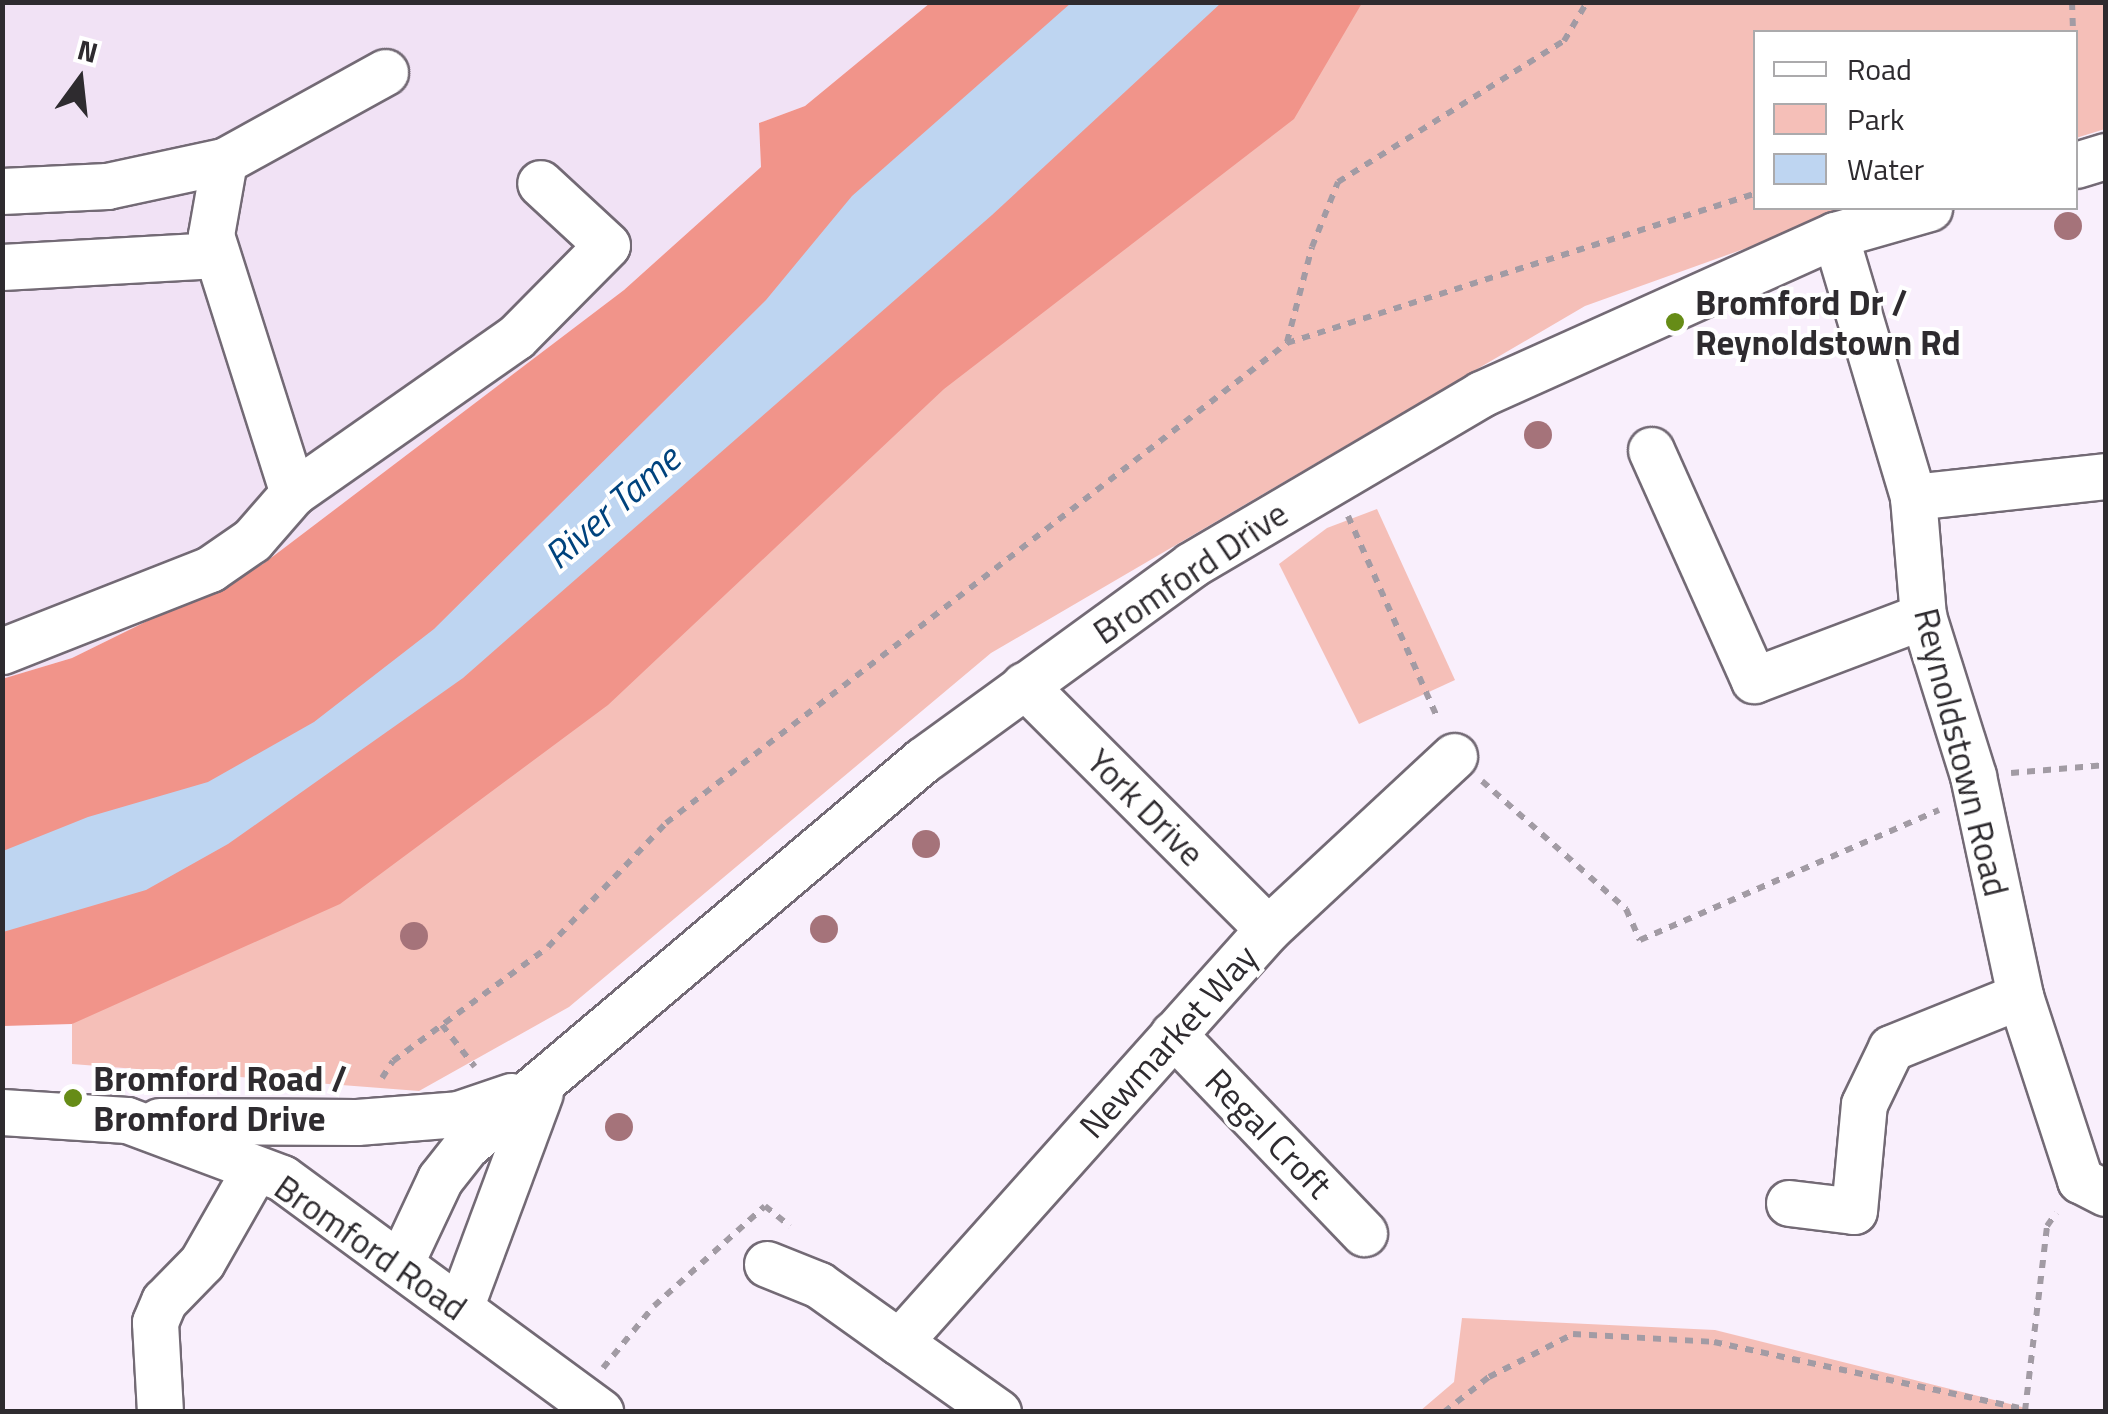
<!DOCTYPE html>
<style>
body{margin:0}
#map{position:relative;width:2108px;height:1414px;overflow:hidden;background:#f9effc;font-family:"Titillium Web",sans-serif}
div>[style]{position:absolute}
.built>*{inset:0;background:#f1e2f5}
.green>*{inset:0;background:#f5bfb8}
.forest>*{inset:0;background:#f1948a}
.water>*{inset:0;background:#bed5f1}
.path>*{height:6px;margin-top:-3px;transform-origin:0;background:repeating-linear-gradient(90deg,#a29ba4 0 8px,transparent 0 16px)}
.roads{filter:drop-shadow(2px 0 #736a75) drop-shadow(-2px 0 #736a75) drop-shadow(0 2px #736a75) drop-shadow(0 -2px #736a75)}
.minor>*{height:45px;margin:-22.5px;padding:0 22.5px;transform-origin:22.5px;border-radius:22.5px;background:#fff}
.trees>*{width:28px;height:28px;margin:-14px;border-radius:50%;background:#a5737a}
.dots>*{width:28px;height:28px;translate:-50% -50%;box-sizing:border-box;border:5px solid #fff;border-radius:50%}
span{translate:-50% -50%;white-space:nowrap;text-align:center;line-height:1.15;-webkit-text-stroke:8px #fff;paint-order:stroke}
.poi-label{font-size:35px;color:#2e2b2f;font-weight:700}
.left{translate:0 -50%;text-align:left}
.street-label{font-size:35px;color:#2e2b2f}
.water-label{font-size:38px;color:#00437d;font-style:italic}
.frame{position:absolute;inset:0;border:5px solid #2e2b2f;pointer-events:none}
.legend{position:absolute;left:1753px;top:30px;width:325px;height:180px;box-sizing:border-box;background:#fff;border:2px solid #abaaac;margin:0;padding:12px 18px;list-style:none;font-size:30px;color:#2e2b2f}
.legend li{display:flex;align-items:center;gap:20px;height:50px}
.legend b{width:50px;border:2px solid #abaaac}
.north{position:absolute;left:30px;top:30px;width:100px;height:100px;-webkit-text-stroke:8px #fff;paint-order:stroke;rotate:15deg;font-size:28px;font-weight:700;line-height:40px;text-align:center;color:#2e2b2f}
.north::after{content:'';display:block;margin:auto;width:35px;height:45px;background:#2e2b2f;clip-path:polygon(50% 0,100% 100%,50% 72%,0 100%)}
</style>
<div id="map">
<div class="built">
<i style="clip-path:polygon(3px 3px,930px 3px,805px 106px,759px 123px,761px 167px,624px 290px,263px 564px,72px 658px,3px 679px)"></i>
</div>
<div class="green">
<i style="clip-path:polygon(1221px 3px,2105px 3px,2105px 129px,2076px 138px,2076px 32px,1756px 32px,1756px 208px,1858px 208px,1585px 306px,991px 653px,569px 1007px,419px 1091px,72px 1064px,72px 1024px)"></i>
<i style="clip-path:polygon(1377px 509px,1455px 680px,1359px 724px,1279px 564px,1327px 528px)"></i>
<i style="clip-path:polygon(1462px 1318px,1715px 1330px,2038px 1411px,1420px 1411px,1454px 1382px)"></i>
</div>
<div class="forest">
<i style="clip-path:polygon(930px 3px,1362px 3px,1294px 119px,944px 389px,608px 705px,340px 904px,72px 1024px,3px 1026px,2px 679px,72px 658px,263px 564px,624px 290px,761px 167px,759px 123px,805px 106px)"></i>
</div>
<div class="water">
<i style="clip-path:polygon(1071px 3px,1221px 3px,992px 215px,463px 678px,228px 844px,146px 890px,3px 932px,3px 851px,88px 817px,208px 782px,314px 722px,434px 629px,766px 300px,852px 196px)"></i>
</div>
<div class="path">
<i style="left:2072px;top:2px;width:30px;rotate:88deg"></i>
<i style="left:1287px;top:342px;width:98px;rotate:-75.3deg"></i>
<i style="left:1312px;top:247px;width:70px;rotate:-68.2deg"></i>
<i style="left:1338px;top:182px;width:266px;rotate:-32deg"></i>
<i style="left:1564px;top:41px;width:45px;rotate:-59.5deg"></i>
<i style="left:1348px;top:516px;width:222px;rotate:66.1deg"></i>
<i style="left:2011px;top:773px;width:95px;rotate:-4.8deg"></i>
<i style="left:1482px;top:781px;width:193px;rotate:41.6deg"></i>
<i style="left:1626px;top:909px;width:34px;rotate:66deg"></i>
<i style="left:1640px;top:940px;width:326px;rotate:-23.5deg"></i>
<i style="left:442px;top:1025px;width:53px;rotate:51.8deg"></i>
<i style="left:382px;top:1078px;width:20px;rotate:-57deg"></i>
<i style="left:393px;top:1061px;width:192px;rotate:-36.3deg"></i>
<i style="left:548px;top:947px;width:171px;rotate:-46.4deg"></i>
<i style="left:666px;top:823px;width:785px;rotate:-37.7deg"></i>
<i style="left:1287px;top:343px;width:492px;rotate:-17.7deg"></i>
<i style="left:603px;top:1368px;width:80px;rotate:-50.6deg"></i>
<i style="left:654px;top:1306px;width:149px;rotate:-42deg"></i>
<i style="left:765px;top:1206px;width:32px;rotate:39deg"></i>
<i style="left:2025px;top:1411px;width:186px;rotate:-83.2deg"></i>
<i style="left:2047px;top:1226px;width:16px;rotate:-55deg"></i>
<i style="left:1444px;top:1412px;width:57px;rotate:-37.9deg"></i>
<i style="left:1489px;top:1377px;width:94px;rotate:-27.1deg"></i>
<i style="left:1573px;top:1334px;width:141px;rotate:3.2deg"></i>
<i style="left:1714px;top:1342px;width:316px;rotate:12.2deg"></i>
</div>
<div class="roads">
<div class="minor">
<i style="left:224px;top:161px;width:75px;rotate:100deg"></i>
<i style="left:211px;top:235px;width:271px;rotate:72.4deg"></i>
<i style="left:293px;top:493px;width:272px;rotate:-35deg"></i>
<i style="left:516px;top:337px;width:129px;rotate:-45.3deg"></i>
<i style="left:607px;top:245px;width:91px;rotate:-137.2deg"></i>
<i style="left:2076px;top:165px;width:31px;rotate:-17deg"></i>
<i style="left:2px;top:191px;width:105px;rotate:-2.7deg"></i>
<i style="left:107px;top:186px;width:120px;rotate:-12.1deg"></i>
<i style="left:224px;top:161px;width:184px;rotate:-28.9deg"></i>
<i style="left:1835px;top:235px;width:273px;rotate:73.4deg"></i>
<i style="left:1913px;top:497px;width:119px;rotate:85.2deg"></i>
<i style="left:1923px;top:616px;width:168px;rotate:72.6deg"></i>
<i style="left:1973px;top:776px;width:225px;rotate:77.9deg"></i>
<i style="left:2020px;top:996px;width:194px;rotate:71.9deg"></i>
<i style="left:2080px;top:1180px;width:29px;rotate:27deg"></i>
<i style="left:2px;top:267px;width:215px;rotate:-3.2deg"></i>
<i style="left:1651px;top:450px;width:252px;rotate:65.9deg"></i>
<i style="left:1754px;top:680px;width:181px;rotate:-20.7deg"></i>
<i style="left:1913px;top:497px;width:194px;rotate:-6.2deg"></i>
<i style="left:2px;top:651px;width:224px;rotate:-21.5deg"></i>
<i style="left:210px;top:569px;width:51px;rotate:-34.6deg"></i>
<i style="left:252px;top:540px;width:62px;rotate:-48.9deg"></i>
<i style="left:1024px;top:685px;width:345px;rotate:45deg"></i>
<i style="left:1173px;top:1034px;width:276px;rotate:46.2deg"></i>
<i style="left:2px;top:1112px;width:125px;rotate:3.7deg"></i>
<i style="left:127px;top:1120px;width:165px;rotate:20.5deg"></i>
<i style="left:282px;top:1178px;width:395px;rotate:36.3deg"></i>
<i style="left:159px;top:1121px;width:198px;rotate:0.3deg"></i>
<i style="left:357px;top:1122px;width:101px;rotate:-4.5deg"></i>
<i style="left:458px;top:1114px;width:56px;rotate:-18.8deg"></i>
<i style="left:1789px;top:1203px;width:65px;rotate:7deg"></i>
<i style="left:1854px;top:1211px;width:107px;rotate:-84.7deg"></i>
<i style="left:1864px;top:1104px;width:62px;rotate:-64.3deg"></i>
<i style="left:1891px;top:1048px;width:139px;rotate:-22deg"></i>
<i style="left:400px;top:1264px;width:94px;rotate:-64.8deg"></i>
<i style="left:440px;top:1179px;width:42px;rotate:-51.8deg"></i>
<i style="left:466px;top:1146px;width:598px;rotate:-40.19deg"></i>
<i style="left:923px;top:760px;width:331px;rotate:-36deg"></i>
<i style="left:1191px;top:565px;width:337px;rotate:-30.5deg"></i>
<i style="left:1481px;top:394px;width:388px;rotate:-24.2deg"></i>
<i style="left:1835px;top:235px;width:98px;rotate:-16deg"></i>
<i style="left:767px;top:1264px;width:56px;rotate:22deg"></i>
<i style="left:819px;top:1285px;width:98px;rotate:35.5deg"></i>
<i style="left:460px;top:1308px;width:229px;rotate:-69.6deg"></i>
<i style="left:160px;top:1412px;width:90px;rotate:-93.2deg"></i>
<i style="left:155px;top:1322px;width:23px;rotate:-67deg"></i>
<i style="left:164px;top:1301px;width:54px;rotate:-45.7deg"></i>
<i style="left:202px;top:1262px;width:107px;rotate:-60.3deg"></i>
<i style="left:998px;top:1412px;width:121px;rotate:-144.7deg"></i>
<i style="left:899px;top:1342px;width:554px;rotate:-48.22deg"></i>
<i style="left:1268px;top:929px;width:254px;rotate:-42.9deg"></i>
</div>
</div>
<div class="trees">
<i style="left:2068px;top:226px"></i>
<i style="left:1538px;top:435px"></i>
<i style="left:926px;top:844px"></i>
<i style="left:824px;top:929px"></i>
<i style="left:414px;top:936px"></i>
<i style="left:619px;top:1127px"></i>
</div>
<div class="dots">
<i style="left:1675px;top:322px;background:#668c17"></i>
<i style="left:73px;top:1098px;background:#668c17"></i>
</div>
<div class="poi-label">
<span class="left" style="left:1695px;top:322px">Bromford Dr /<br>Reynoldstown Rd</span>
<span class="left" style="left:93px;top:1098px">Bromford Road /<br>Bromford Drive</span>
</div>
<div class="street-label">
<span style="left:1190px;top:572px;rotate:-34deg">Bromford Drive</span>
<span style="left:1962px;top:752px;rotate:76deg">Reynoldstown Road</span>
<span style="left:1146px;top:807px;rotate:45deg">York Drive</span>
<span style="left:1168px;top:1041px;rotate:-48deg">Newmarket Way</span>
<span style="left:1269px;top:1133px;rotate:46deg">Regal Croft</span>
<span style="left:371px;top:1247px;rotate:35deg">Bromford Road</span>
</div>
<div class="water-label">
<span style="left:612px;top:507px;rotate:-41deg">River Tame</span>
</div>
<div class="frame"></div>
<ul class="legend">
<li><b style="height:12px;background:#fff"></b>Road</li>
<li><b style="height:28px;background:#f5bfb8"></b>Park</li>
<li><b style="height:28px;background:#bed5f1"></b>Water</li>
</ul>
<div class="north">N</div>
</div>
